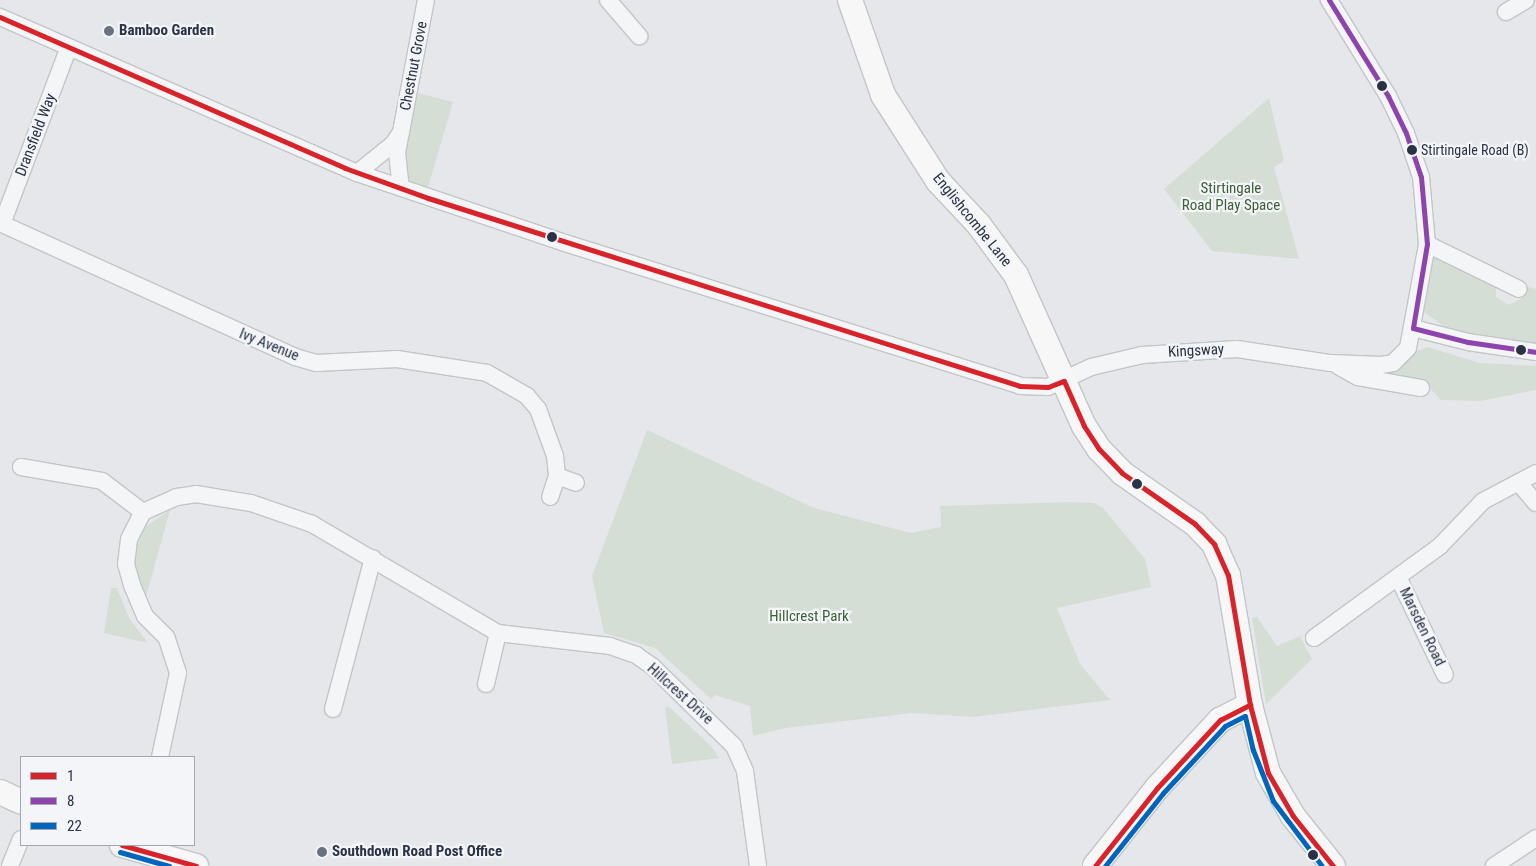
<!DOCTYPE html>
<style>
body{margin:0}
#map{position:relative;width:1536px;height:866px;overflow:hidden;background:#e5e7ea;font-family:"Roboto Condensed",sans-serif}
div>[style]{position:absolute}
.green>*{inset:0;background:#d5ded5}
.roads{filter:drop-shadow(1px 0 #c3c5c8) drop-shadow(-1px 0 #c3c5c8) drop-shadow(0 1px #c3c5c8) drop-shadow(0 -1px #c3c5c8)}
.street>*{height:16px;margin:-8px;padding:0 8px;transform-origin:8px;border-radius:8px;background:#f4f5f6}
.secondary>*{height:24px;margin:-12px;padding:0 12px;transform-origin:12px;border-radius:12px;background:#f7f7f8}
.bus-1>*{height:5px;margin:-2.5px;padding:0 2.5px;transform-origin:2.5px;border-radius:2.5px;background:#d8232a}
.bus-2>*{height:5px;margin:-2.5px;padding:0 2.5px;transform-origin:2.5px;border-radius:2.5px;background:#8e44ad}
.bus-3>*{height:5px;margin:-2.5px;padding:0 2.5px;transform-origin:2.5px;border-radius:2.5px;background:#0065bd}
.dots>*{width:14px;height:14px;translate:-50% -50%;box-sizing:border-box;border:2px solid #f3f5f9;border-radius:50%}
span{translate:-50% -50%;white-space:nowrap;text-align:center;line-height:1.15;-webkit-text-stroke:4.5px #f3f5f9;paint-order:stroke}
.bus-label{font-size:14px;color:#293345}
.left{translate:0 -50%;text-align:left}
.poi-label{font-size:15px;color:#293345;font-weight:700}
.street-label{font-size:15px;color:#293345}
.park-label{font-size:15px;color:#3d6136}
.legend{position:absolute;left:20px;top:756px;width:175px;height:90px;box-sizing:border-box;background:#f3f5f9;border:1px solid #a2a7b1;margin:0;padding:6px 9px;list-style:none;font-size:15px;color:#293345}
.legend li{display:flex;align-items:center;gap:10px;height:25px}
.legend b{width:25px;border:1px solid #a2a7b1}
</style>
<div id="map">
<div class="green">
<i style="clip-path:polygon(418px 93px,453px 102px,427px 191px,410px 184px,404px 150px)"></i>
<i style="clip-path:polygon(1269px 98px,1284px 161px,1274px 167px,1299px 259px,1212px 251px,1164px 189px)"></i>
<i style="clip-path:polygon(1433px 253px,1496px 285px,1496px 297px,1509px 305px,1524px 297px,1528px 287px,1536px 289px,1536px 344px,1449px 330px,1424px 312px)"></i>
<i style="clip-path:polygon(1428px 347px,1480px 363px,1536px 366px,1536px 390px,1480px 401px,1441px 400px,1427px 385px,1357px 372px)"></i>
<i style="clip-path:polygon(647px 430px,814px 508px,911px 533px,941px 527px,940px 506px,1068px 502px,1094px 503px,1103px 508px,1145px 559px,1151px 587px,1057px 608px,1080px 664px,1110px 700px,974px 717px,912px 713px,786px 728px,753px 736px,750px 706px,715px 695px,711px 699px,655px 648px,604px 633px,592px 576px)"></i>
<i style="clip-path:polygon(170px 510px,146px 597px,137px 575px,135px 551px,145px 527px)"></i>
<i style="clip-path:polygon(111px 588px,117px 588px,129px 618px,148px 643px,104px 633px)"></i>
<i style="clip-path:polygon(1257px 617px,1277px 646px,1300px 636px,1312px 659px,1266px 704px,1252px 618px)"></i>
<i style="clip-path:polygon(668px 706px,711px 746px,719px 758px,672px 764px,665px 708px)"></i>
</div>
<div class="roads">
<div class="street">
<i style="left:608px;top:0;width:48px;rotate:49.3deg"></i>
<i style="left:1506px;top:12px;width:23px;rotate:-31deg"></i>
<i style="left:0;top:17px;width:390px;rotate:23.6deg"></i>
<i style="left:357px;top:173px;width:219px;rotate:18.6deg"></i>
<i style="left:565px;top:243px;width:477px;rotate:17.4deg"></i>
<i style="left:1020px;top:386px;width:28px;rotate:2deg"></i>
<i style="left:1048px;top:387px;width:47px;rotate:-24.9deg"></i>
<i style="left:1091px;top:367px;width:52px;rotate:-13.2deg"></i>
<i style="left:1142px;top:355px;width:95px;rotate:-3.6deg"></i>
<i style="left:1237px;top:349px;width:95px;rotate:8.5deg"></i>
<i style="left:1331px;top:363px;width:50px;rotate:2.3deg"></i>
<i style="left:1381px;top:365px;width:12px;rotate:-9deg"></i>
<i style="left:1393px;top:363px;width:21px;rotate:-45deg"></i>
<i style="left:1408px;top:348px;width:106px;rotate:-79.6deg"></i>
<i style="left:1427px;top:244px;width:67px;rotate:-95.1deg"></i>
<i style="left:1421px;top:177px;width:46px;rotate:-108.8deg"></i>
<i style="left:1406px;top:133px;width:41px;rotate:-115.9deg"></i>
<i style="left:1388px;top:96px;width:113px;rotate:-121.6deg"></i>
<i style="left:401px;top:132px;width:134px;rotate:-79.3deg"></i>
<i style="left:357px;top:173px;width:46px;rotate:-38.9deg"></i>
<i style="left:393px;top:144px;width:14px;rotate:-56deg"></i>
<i style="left:401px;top:132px;width:20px;rotate:101deg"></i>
<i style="left:397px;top:152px;width:36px;rotate:84deg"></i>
<i style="left:0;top:223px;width:324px;rotate:24.4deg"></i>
<i style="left:295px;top:357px;width:22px;rotate:16deg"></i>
<i style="left:316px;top:363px;width:81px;rotate:-2.8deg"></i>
<i style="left:397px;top:359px;width:91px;rotate:8.8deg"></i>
<i style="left:487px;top:373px;width:46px;rotate:29.9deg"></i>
<i style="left:527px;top:396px;width:17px;rotate:50deg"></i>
<i style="left:538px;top:409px;width:50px;rotate:70.1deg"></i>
<i style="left:555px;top:456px;width:20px;rotate:84deg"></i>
<i style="left:557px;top:476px;width:22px;rotate:108deg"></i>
<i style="left:2px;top:224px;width:189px;rotate:-69.3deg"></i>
<i style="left:1427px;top:244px;width:102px;rotate:26.1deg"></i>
<i style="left:1413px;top:328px;width:57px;rotate:14.3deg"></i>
<i style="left:1468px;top:342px;width:69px;rotate:8.4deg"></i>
<i style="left:1338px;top:366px;width:23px;rotate:29deg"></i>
<i style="left:1358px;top:377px;width:64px;rotate:9.9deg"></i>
<i style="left:21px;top:467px;width:82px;rotate:9.8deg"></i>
<i style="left:102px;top:481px;width:51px;rotate:37.1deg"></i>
<i style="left:557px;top:476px;width:20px;rotate:20deg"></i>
<i style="left:1519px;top:483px;width:26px;rotate:50deg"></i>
<i style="left:1399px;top:579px;width:106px;rotate:64.4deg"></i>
<i style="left:1314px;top:638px;width:156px;rotate:-36.1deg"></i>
<i style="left:1440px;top:546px;width:62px;rotate:-46.3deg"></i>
<i style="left:1483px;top:501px;width:60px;rotate:-27.8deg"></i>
<i style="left:486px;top:684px;width:52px;rotate:-76.8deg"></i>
<i style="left:333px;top:709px;width:156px;rotate:-75.2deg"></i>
<i style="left:160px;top:757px;width:86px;rotate:-77.9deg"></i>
<i style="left:178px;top:673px;width:38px;rotate:-108deg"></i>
<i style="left:166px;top:637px;width:30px;rotate:-135deg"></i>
<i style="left:145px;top:616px;width:34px;rotate:-113deg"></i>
<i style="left:132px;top:585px;width:22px;rotate:-106deg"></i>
<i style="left:126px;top:564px;width:25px;rotate:-83deg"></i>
<i style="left:129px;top:539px;width:30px;rotate:-63deg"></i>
<i style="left:143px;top:512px;width:37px;rotate:-24deg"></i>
<i style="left:177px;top:497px;width:19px;rotate:-9deg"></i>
<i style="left:196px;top:494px;width:56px;rotate:9.3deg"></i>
<i style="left:251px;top:503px;width:65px;rotate:19deg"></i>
<i style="left:312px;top:524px;width:216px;rotate:30.4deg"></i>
<i style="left:498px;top:633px;width:113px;rotate:6.6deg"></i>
<i style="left:610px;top:646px;width:28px;rotate:19deg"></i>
<i style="left:636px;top:655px;width:21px;rotate:35deg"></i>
<i style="left:653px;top:667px;width:113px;rotate:44.3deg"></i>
<i style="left:734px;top:746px;width:27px;rotate:66deg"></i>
<i style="left:745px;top:771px;width:96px;rotate:82.2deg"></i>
<i style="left:10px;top:866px;width:29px;rotate:-68deg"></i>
<i style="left:1494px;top:866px;width:50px;rotate:-33.7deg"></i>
</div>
<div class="secondary">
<i style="left:850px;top:0;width:101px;rotate:70.8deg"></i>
<i style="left:883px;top:95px;width:102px;rotate:57.4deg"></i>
<i style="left:938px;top:181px;width:60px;rotate:47deg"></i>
<i style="left:979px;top:225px;width:62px;rotate:53.5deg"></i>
<i style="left:1016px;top:275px;width:166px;rotate:65.8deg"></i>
<i style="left:1084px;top:426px;width:27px;rotate:57deg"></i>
<i style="left:1099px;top:449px;width:33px;rotate:46deg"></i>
<i style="left:1122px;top:473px;width:89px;rotate:34.9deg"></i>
<i style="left:1195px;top:524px;width:28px;rotate:46deg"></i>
<i style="left:1214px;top:544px;width:34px;rotate:66deg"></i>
<i style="left:1228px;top:575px;width:132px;rotate:80.4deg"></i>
<i style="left:1250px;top:705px;width:70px;rotate:75.2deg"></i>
<i style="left:1268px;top:773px;width:50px;rotate:59.8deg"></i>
<i style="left:1293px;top:816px;width:64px;rotate:51.3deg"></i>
<i style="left:0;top:792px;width:23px;rotate:25deg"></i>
<i style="left:122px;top:845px;width:77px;rotate:15.8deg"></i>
<i style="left:1095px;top:866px;width:100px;rotate:-51.5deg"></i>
<i style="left:1157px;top:788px;width:93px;rotate:-47.2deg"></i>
<i style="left:1220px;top:720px;width:34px;rotate:-27deg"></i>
</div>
</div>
<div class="bus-1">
<i style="left:0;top:17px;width:377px;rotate:23.6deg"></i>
<i style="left:345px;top:168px;width:88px;rotate:19.9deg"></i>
<i style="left:428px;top:198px;width:621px;rotate:17.62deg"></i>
<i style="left:1020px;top:386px;width:28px;rotate:2deg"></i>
<i style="left:1048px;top:387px;width:17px;rotate:-21deg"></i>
<i style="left:1064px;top:381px;width:49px;rotate:66deg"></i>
<i style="left:1084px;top:426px;width:27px;rotate:57deg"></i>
<i style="left:1099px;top:449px;width:33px;rotate:46deg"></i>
<i style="left:1122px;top:473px;width:89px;rotate:34.9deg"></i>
<i style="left:1195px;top:524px;width:28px;rotate:46deg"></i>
<i style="left:1214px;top:544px;width:34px;rotate:66deg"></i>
<i style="left:1228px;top:575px;width:132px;rotate:80.4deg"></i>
<i style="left:1250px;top:705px;width:70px;rotate:75.2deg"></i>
<i style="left:1268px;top:773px;width:50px;rotate:59.8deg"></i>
<i style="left:1293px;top:816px;width:64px;rotate:51.3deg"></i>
<i style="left:122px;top:845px;width:77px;rotate:15.8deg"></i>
<i style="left:1095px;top:866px;width:100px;rotate:-51.5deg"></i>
<i style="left:1157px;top:788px;width:93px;rotate:-47.2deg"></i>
<i style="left:1220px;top:720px;width:34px;rotate:-27deg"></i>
</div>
<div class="bus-2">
<i style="left:1329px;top:0;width:113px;rotate:58.4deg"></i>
<i style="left:1388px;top:96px;width:41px;rotate:64.1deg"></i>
<i style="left:1406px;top:133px;width:46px;rotate:71.2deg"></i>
<i style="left:1421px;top:177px;width:67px;rotate:84.9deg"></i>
<i style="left:1427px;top:244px;width:85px;rotate:99.5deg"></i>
<i style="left:1413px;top:328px;width:57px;rotate:14.3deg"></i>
<i style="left:1468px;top:342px;width:69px;rotate:8.4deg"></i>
</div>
<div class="bus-3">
<i style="left:120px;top:852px;width:51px;rotate:15.9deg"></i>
<i style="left:1105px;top:866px;width:93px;rotate:-51.5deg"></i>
<i style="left:1163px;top:793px;width:91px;rotate:-47.2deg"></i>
<i style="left:1225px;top:726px;width:22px;rotate:-27deg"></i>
<i style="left:1245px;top:716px;width:35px;rotate:77deg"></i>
<i style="left:1253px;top:750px;width:55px;rotate:68.6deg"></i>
<i style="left:1273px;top:801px;width:81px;rotate:53deg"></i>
</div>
<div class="dots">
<i style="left:109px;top:31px;background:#6b727f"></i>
<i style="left:1382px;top:86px;background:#293345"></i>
<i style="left:1412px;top:150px;background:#293345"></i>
<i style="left:552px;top:237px;background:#293345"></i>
<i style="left:1521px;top:350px;background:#293345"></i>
<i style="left:1137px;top:484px;background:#293345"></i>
<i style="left:322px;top:852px;background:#6b727f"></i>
<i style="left:1313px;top:855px;background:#293345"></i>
</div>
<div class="bus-label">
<span class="left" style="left:1421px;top:150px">Stirtingale Road (B)</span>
</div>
<div class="poi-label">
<span class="left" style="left:119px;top:31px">Bamboo Garden</span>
<span class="left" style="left:332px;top:852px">Southdown Road Post Office</span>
</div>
<div class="street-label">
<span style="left:414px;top:66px;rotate:-79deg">Chestnut Grove</span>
<span style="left:36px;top:135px;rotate:-69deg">Dransfield Way</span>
<span style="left:972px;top:220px;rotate:51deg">Englishcombe Lane</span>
<span style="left:269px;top:345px;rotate:22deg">Ivy Avenue</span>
<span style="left:1196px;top:351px;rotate:-3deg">Kingsway</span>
<span style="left:1422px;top:627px;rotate:64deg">Marsden Road</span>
<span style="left:680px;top:694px;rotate:42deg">Hillcrest Drive</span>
</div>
<div class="park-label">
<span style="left:1231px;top:197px">Stirtingale<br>Road Play Space</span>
<span style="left:809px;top:617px">Hillcrest Park</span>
</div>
<ul class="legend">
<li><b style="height:6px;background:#d8232a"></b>1</li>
<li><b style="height:6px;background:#8e44ad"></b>8</li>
<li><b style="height:6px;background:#0065bd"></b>22</li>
</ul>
</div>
